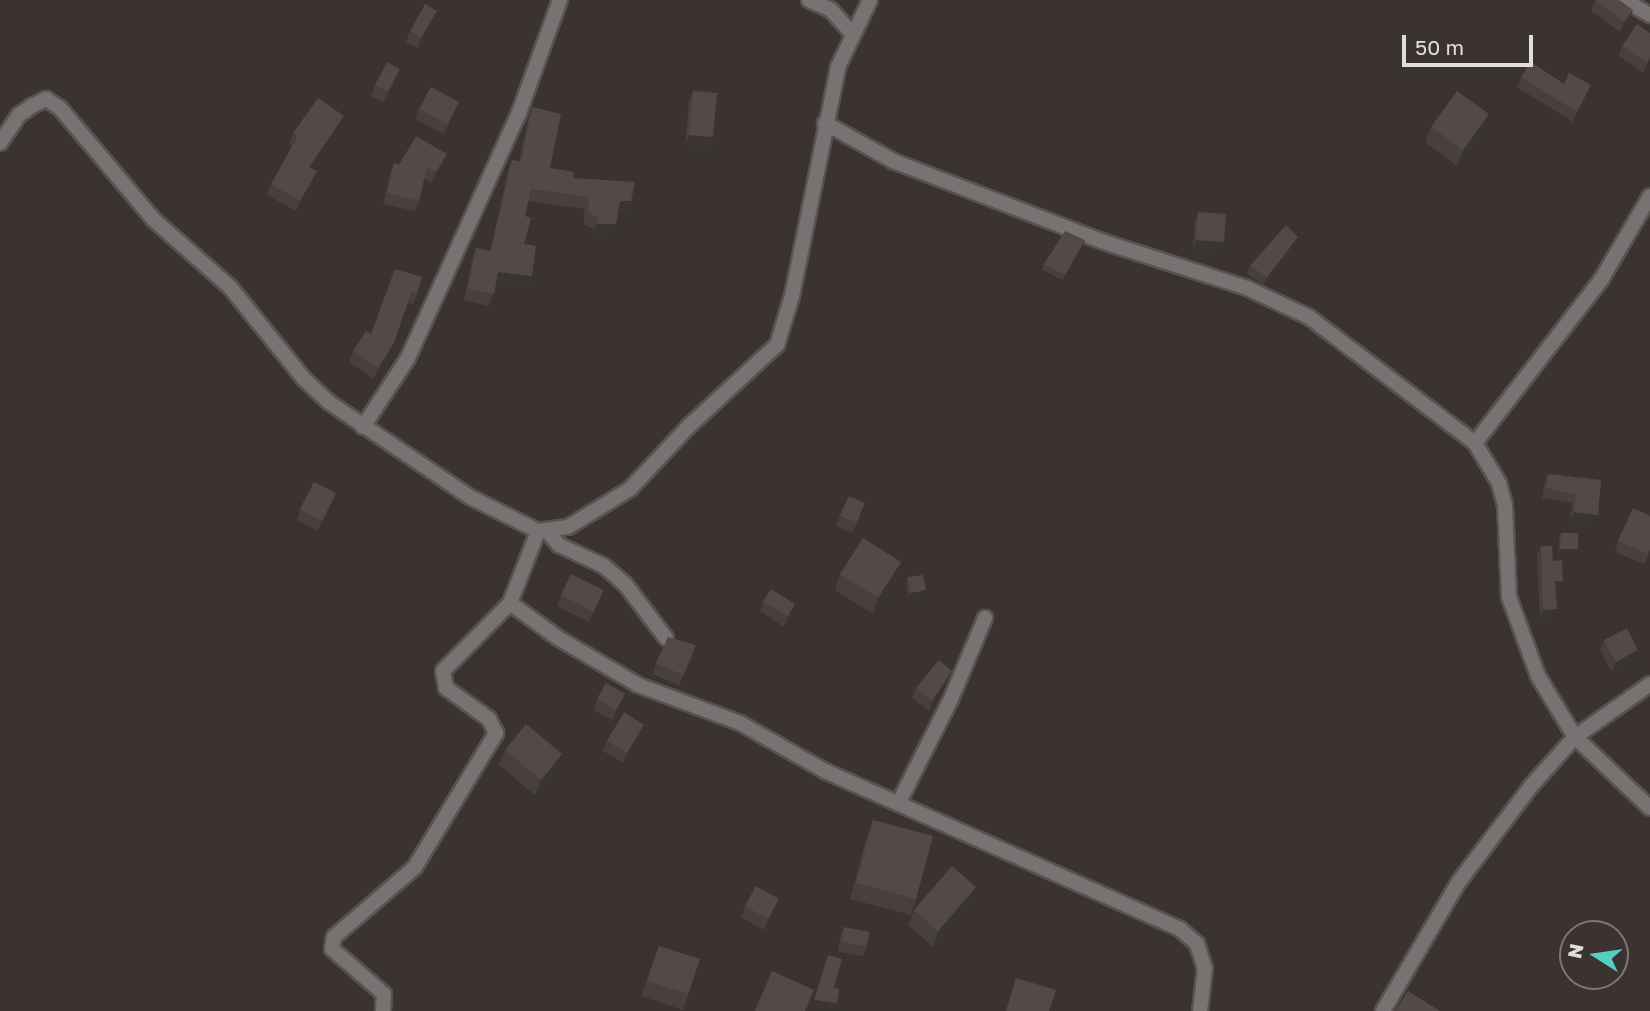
<!DOCTYPE html>
<style>
body{margin:0}
#map{position:relative;width:1650px;height:1011px;overflow:hidden;background:#3b3331;font-family:"Golos Text",sans-serif}
div>[style]{position:absolute}
.roads{filter:drop-shadow(2px 0 #595250) drop-shadow(-2px 0 #595250) drop-shadow(0 2px #595250) drop-shadow(0 -2px #595250)}
.minor>*{height:14px;margin:-7px;padding:0 7px;transform-origin:7px;border-radius:7px;background:#777372}
.wall>*{inset:0;background:#47403e}
.shaded-wall>*{inset:0;background:#3a3432}
.building>*{inset:0;background:#534a48}
span{translate:-50% -50%;white-space:nowrap;text-align:center;line-height:1.15;-webkit-text-stroke:6px #3b3331;paint-order:stroke}
.north{position:absolute;left:1559px;top:920px;width:70px;height:70px;box-sizing:border-box;background:#3b3331;border:2px solid #7e7775;border-radius:50%;rotate:282deg;font-size:19px;font-weight:700;line-height:28px;text-align:center;color:#e2dddb}
.north::after{content:'';display:block;margin:auto;width:24px;height:32px;background:#57cec2;clip-path:polygon(50% 0,100% 100%,50% 72%,0 100%)}
.scale{position:absolute;left:1402px;top:35px;width:131px;height:32px;box-sizing:border-box;border:4px solid #e2dddb;border-top:0;padding-left:9px;font-size:21px;line-height:24px;white-space:nowrap;color:#e2dddb;-webkit-text-stroke:5px #3b3331;paint-order:stroke}
</style>
<div id="map">
<div class="roads">
<div class="minor">
<i style="left:809px;top:0;width:24px;rotate:24deg"></i>
<i style="left:831px;top:10px;width:31px;rotate:48deg"></i>
<i style="left:1624px;top:0;width:30px;rotate:30deg"></i>
<i style="left:825px;top:123px;width:78px;rotate:29.2deg"></i>
<i style="left:893px;top:161px;width:226px;rotate:21deg"></i>
<i style="left:1104px;top:242px;width:150px;rotate:17.8deg"></i>
<i style="left:1247px;top:288px;width:68px;rotate:25.1deg"></i>
<i style="left:1309px;top:317px;width:208px;rotate:37.2deg"></i>
<i style="left:1475px;top:443px;width:47px;rotate:59deg"></i>
<i style="left:1499px;top:483px;width:23px;rotate:75deg"></i>
<i style="left:1505px;top:505px;width:92px;rotate:87.5deg"></i>
<i style="left:1509px;top:597px;width:84px;rotate:69.8deg"></i>
<i style="left:1538px;top:676px;width:71px;rotate:58.8deg"></i>
<i style="left:1575px;top:737px;width:103px;rotate:43.4deg"></i>
<i style="left:0;top:143px;width:34px;rotate:-56deg"></i>
<i style="left:19px;top:115px;width:16px;rotate:-35deg"></i>
<i style="left:32px;top:106px;width:16px;rotate:-27deg"></i>
<i style="left:46px;top:99px;width:17px;rotate:33deg"></i>
<i style="left:60px;top:108px;width:146px;rotate:50deg"></i>
<i style="left:154px;top:220px;width:101px;rotate:41.4deg"></i>
<i style="left:230px;top:287px;width:118px;rotate:51.2deg"></i>
<i style="left:304px;top:379px;width:35px;rotate:43deg"></i>
<i style="left:330px;top:403px;width:169px;rotate:33.9deg"></i>
<i style="left:470px;top:497px;width:76px;rotate:26.6deg"></i>
<i style="left:363px;top:427px;width:82px;rotate:-56.9deg"></i>
<i style="left:408px;top:358px;width:85px;rotate:-65.6deg"></i>
<i style="left:443px;top:281px;width:184px;rotate:-65.7deg"></i>
<i style="left:519px;top:113px;width:120px;rotate:-70.1deg"></i>
<i style="left:1475px;top:443px;width:206px;rotate:-52.3deg"></i>
<i style="left:1601px;top:280px;width:97px;rotate:-59.7deg"></i>
<i style="left:546px;top:530px;width:20px;rotate:49deg"></i>
<i style="left:559px;top:545px;width:50px;rotate:25deg"></i>
<i style="left:604px;top:566px;width:28px;rotate:41deg"></i>
<i style="left:625px;top:584px;width:68px;rotate:52.8deg"></i>
<i style="left:510px;top:603px;width:59px;rotate:36.1deg"></i>
<i style="left:558px;top:638px;width:93px;rotate:30.4deg"></i>
<i style="left:638px;top:685px;width:109px;rotate:20.4deg"></i>
<i style="left:740px;top:723px;width:98px;rotate:29.5deg"></i>
<i style="left:825px;top:771px;width:389px;rotate:24deg"></i>
<i style="left:1180px;top:929px;width:23px;rotate:41deg"></i>
<i style="left:1197px;top:944px;width:25px;rotate:72deg"></i>
<i style="left:1205px;top:968px;width:43px;rotate:96.6deg"></i>
<i style="left:899px;top:802px;width:115px;rotate:-63.2deg"></i>
<i style="left:951px;top:699px;width:88px;rotate:-67.2deg"></i>
<i style="left:383px;top:1011px;width:17px;rotate:-87deg"></i>
<i style="left:384px;top:994px;width:69px;rotate:-139.1deg"></i>
<i style="left:332px;top:949px;width:12px;rotate:-81deg"></i>
<i style="left:334px;top:937px;width:107px;rotate:-40.8deg"></i>
<i style="left:415px;top:867px;width:157px;rotate:-58.8deg"></i>
<i style="left:496px;top:733px;width:16px;rotate:-117deg"></i>
<i style="left:489px;top:719px;width:53px;rotate:-144.2deg"></i>
<i style="left:446px;top:688px;width:17px;rotate:-100deg"></i>
<i style="left:443px;top:671px;width:95px;rotate:-45.4deg"></i>
<i style="left:510px;top:603px;width:77px;rotate:-68.7deg"></i>
<i style="left:538px;top:531px;width:30px;rotate:-8deg"></i>
<i style="left:568px;top:527px;width:73px;rotate:-31.5deg"></i>
<i style="left:630px;top:489px;width:85px;rotate:-46.9deg"></i>
<i style="left:688px;top:427px;width:121px;rotate:-42.7deg"></i>
<i style="left:777px;top:345px;width:51px;rotate:-73deg"></i>
<i style="left:792px;top:296px;width:234px;rotate:-78.6deg"></i>
<i style="left:838px;top:67px;width:74px;rotate:-64.5deg"></i>
<i style="left:1383px;top:1011px;width:148px;rotate:-59.6deg"></i>
<i style="left:1458px;top:883px;width:121px;rotate:-53deg"></i>
<i style="left:1531px;top:786px;width:66px;rotate:-48.1deg"></i>
<i style="left:1575px;top:737px;width:92px;rotate:-35.2deg"></i>
</div>
</div>
<div class="wall">
<i style="clip-path:polygon(1595px 0,1629px 21px,1620px 32px,1591px 11px)"></i>
<i style="clip-path:polygon(433px 21px,418px 48px,406px 42px,410px 31px)"></i>
<i style="clip-path:polygon(1650px 33px,1650px 63px,1643px 73px,1619px 56px,1622px 46px)"></i>
<i style="clip-path:polygon(1521px 77px,1587px 95px,1573px 122px,1517px 87px)"></i>
<i style="clip-path:polygon(396px 79px,384px 103px,371px 96px,375px 85px)"></i>
<i style="clip-path:polygon(693px 91px,713px 137px,709px 148px,685px 146px,689px 101px)"></i>
<i style="clip-path:polygon(532px 107px,550px 168px,631px 201px,627px 213px,618px 213px,612px 236px,592px 235px,594px 229px,584px 225px,584px 209px,528px 201px,525px 216px,524px 244px,532px 276px,528px 288px,496px 284px,489px 306px,464px 300px,472px 260px,476px 248px,490px 251px,508px 171px,512px 160px,519px 161px,528px 119px)"></i>
<i style="clip-path:polygon(419px 109px,455px 113px,444px 134px,415px 119px)"></i>
<i style="clip-path:polygon(340px 127px,311px 168px,313px 182px,296px 211px,267px 195px,271px 184px,292px 146px,289px 144px,293px 133px)"></i>
<i style="clip-path:polygon(1431px 127px,1483px 130px,1457px 166px,1425px 142px)"></i>
<i style="clip-path:polygon(394px 163px,399px 165px,443px 165px,432px 183px,424px 178px,419px 201px,415px 211px,383px 204px,390px 174px)"></i>
<i style="clip-path:polygon(1198px 212px,1220px 252px,1193px 250px,1195px 223px)"></i>
<i style="clip-path:polygon(1085px 240px,1083px 246px,1063px 280px,1042px 270px,1044px 264px)"></i>
<i style="clip-path:polygon(1295px 245px,1264px 285px,1247px 274px,1250px 266px)"></i>
<i style="clip-path:polygon(395px 269px,417px 294px,413px 304px,408px 303px,390px 353px,374px 379px,349px 362px,353px 351px,371px 334px)"></i>
<i style="clip-path:polygon(1548px 474px,1601px 480px,1598px 515px,1594px 524px,1570px 522px,1572px 503px,1542px 498px,1544px 484px)"></i>
<i style="clip-path:polygon(336px 493px,332px 503px,318px 531px,297px 520px,300px 509px)"></i>
<i style="clip-path:polygon(861px 514px,852px 533px,836px 526px,840px 515px)"></i>
<i style="clip-path:polygon(1650px 516px,1650px 551px,1644px 564px,1615px 552px,1618px 541px)"></i>
<i style="clip-path:polygon(1561px 533px,1578px 549px,1576px 554px,1558px 554px,1559px 538px)"></i>
<i style="clip-path:polygon(1541px 546px,1553px 561px,1563px 581px,1559px 590px,1555px 590px,1553px 618px,1540px 619px,1537px 555px)"></i>
<i style="clip-path:polygon(901px 562px,895px 577px,873px 614px,835px 590px,840px 574px)"></i>
<i style="clip-path:polygon(908px 577px,924px 596px,908px 598px,906px 583px)"></i>
<i style="clip-path:polygon(561px 595px,600px 601px,589px 622px,557px 606px)"></i>
<i style="clip-path:polygon(763px 601px,795px 604px,792px 614px,784px 627px,760px 611px)"></i>
<i style="clip-path:polygon(1604px 640px,1634px 660px,1612px 672px,1600px 651px)"></i>
<i style="clip-path:polygon(692px 656px,679px 686px,653px 674px,656px 663px)"></i>
<i style="clip-path:polygon(948px 681px,929px 711px,912px 698px,916px 688px)"></i>
<i style="clip-path:polygon(625px 694px,621px 705px,613px 720px,593px 710px,597px 699px)"></i>
<i style="clip-path:polygon(640px 735px,623px 763px,603px 751px,607px 741px)"></i>
<i style="clip-path:polygon(505px 750px,556px 770px,535px 795px,499px 765px)"></i>
<i style="clip-path:polygon(873px 820px,916px 899px,911px 915px,850px 899px,867px 836px)"></i>
<i style="clip-path:polygon(976px 887px,970px 902px,933px 947px,908px 925px,914px 910px)"></i>
<i style="clip-path:polygon(779px 899px,775px 910px,764px 930px,741px 917px,745px 906px)"></i>
<i style="clip-path:polygon(844px 927px,867px 946px,863px 956px,838px 952px,840px 938px)"></i>
<i style="clip-path:polygon(659px 946px,700px 959px,683px 1010px,641px 996px)"></i>
</div>
<div class="shaded-wall">
<i style="clip-path:polygon(1633px 10px,1629px 21px,1620px 32px,1624px 22px)"></i>
<i style="clip-path:polygon(437px 11px,433px 21px,418px 48px,421px 38px)"></i>
<i style="clip-path:polygon(1650px 58px,1650px 63px,1643px 73px,1647px 63px)"></i>
<i style="clip-path:polygon(400px 69px,396px 79px,384px 103px,388px 92px)"></i>
<i style="clip-path:polygon(1591px 85px,1587px 95px,1573px 122px,1577px 112px)"></i>
<i style="clip-path:polygon(459px 102px,455px 113px,444px 134px,448px 124px)"></i>
<i style="clip-path:polygon(1489px 114px,1483px 130px,1457px 166px,1463px 150px)"></i>
<i style="clip-path:polygon(344px 116px,340px 127px,305px 177px,309px 167px)"></i>
<i style="clip-path:polygon(689px 135px,713px 137px,709px 148px,685px 146px)"></i>
<i style="clip-path:polygon(447px 154px,443px 165px,432px 183px,436px 172px)"></i>
<i style="clip-path:polygon(317px 171px,313px 182px,296px 211px,300px 201px)"></i>
<i style="clip-path:polygon(620px 201px,631px 201px,627px 213px,616px 213px)"></i>
<i style="clip-path:polygon(597px 224px,616px 224px,612px 236px,592px 235px)"></i>
<i style="clip-path:polygon(1298px 237px,1295px 245px,1264px 285px,1267px 277px)"></i>
<i style="clip-path:polygon(1085px 240px,1083px 246px,1063px 280px,1065px 275px)"></i>
<i style="clip-path:polygon(1196px 240px,1224px 242px,1220px 252px,1193px 250px)"></i>
<i style="clip-path:polygon(498px 272px,532px 276px,528px 288px,494px 284px)"></i>
<i style="clip-path:polygon(394px 343px,390px 353px,374px 379px,378px 368px)"></i>
<i style="clip-path:polygon(336px 493px,332px 503px,318px 531px,322px 521px)"></i>
<i style="clip-path:polygon(1574px 512px,1598px 515px,1594px 524px,1570px 522px)"></i>
<i style="clip-path:polygon(1560px 549px,1578px 549px,1576px 554px,1558px 554px)"></i>
<i style="clip-path:polygon(901px 562px,895px 577px,873px 614px,878px 598px)"></i>
<i style="clip-path:polygon(1555px 581px,1563px 581px,1559px 590px,1551px 590px)"></i>
<i style="clip-path:polygon(604px 590px,600px 601px,589px 622px,593px 612px)"></i>
<i style="clip-path:polygon(926px 590px,924px 596px,908px 598px,910px 593px)"></i>
<i style="clip-path:polygon(795px 604px,792px 614px,784px 627px,788px 616px)"></i>
<i style="clip-path:polygon(1557px 609px,1553px 618px,1540px 619px,1543px 610px)"></i>
<i style="clip-path:polygon(1638px 650px,1634px 660px,1612px 672px,1616px 662px)"></i>
<i style="clip-path:polygon(952px 671px,948px 681px,929px 711px,932px 701px)"></i>
<i style="clip-path:polygon(625px 694px,621px 705px,613px 720px,616px 710px)"></i>
<i style="clip-path:polygon(644px 725px,640px 735px,623px 763px,627px 753px)"></i>
<i style="clip-path:polygon(562px 754px,556px 770px,535px 795px,541px 780px)"></i>
<i style="clip-path:polygon(976px 887px,970px 902px,933px 947px,938px 931px)"></i>
<i style="clip-path:polygon(779px 899px,775px 910px,764px 930px,768px 919px)"></i>
<i style="clip-path:polygon(814px 1000px,837px 1003px,834px 1011px,811px 1009px)"></i>
</div>
<div class="building">
<i style="clip-path:polygon(1595px 0,1619px 0,1633px 10px,1624px 22px)"></i>
<i style="clip-path:polygon(425px 4px,437px 11px,421px 38px,410px 31px)"></i>
<i style="clip-path:polygon(1637px 24px,1650px 33px,1650px 58px,1647px 63px,1622px 46px)"></i>
<i style="clip-path:polygon(387px 62px,400px 69px,388px 92px,375px 85px)"></i>
<i style="clip-path:polygon(1531px 62px,1564px 84px,1569px 73px,1591px 85px,1577px 112px,1521px 77px)"></i>
<i style="clip-path:polygon(431px 87px,459px 102px,448px 124px,419px 109px)"></i>
<i style="clip-path:polygon(693px 91px,717px 93px,713px 137px,689px 135px)"></i>
<i style="clip-path:polygon(1457px 91px,1489px 114px,1463px 150px,1431px 127px)"></i>
<i style="clip-path:polygon(318px 98px,344px 116px,309px 167px,317px 171px,300px 201px,271px 184px,298px 136px,293px 133px)"></i>
<i style="clip-path:polygon(532px 107px,561px 114px,550px 168px,574px 172px,573px 178px,635px 182px,631px 201px,620px 201px,616px 224px,597px 224px,598px 217px,588px 213px,589px 197px,531px 189px,525px 216px,531px 218px,524px 244px,536px 246px,532px 276px,498px 272px,494px 294px,468px 289px,476px 248px,491px 251px,512px 160px,521px 162px)"></i>
<i style="clip-path:polygon(416px 136px,447px 154px,436px 172px,427px 167px,419px 201px,387px 193px,394px 163px,399px 165px)"></i>
<i style="clip-path:polygon(1198px 212px,1226px 214px,1224px 242px,1196px 240px)"></i>
<i style="clip-path:polygon(1286px 225px,1298px 237px,1267px 277px,1250px 266px)"></i>
<i style="clip-path:polygon(1065px 231px,1085px 240px,1065px 275px,1044px 264px)"></i>
<i style="clip-path:polygon(395px 269px,422px 277px,417px 294px,411px 292px,394px 343px,378px 368px,353px 351px,366px 331px,371px 334px)"></i>
<i style="clip-path:polygon(1548px 474px,1601px 480px,1598px 515px,1574px 512px,1576px 494px,1546px 488px)"></i>
<i style="clip-path:polygon(314px 482px,336px 493px,322px 521px,300px 509px)"></i>
<i style="clip-path:polygon(849px 496px,865px 503px,856px 523px,840px 515px)"></i>
<i style="clip-path:polygon(1633px 508px,1650px 516px,1650px 549px,1648px 554px,1618px 541px)"></i>
<i style="clip-path:polygon(1561px 533px,1578px 533px,1578px 549px,1560px 549px)"></i>
<i style="clip-path:polygon(863px 538px,901px 562px,878px 598px,840px 574px)"></i>
<i style="clip-path:polygon(1541px 546px,1552px 546px,1553px 561px,1562px 560px,1563px 581px,1555px 581px,1557px 609px,1543px 610px)"></i>
<i style="clip-path:polygon(571px 574px,604px 590px,593px 612px,561px 595px)"></i>
<i style="clip-path:polygon(923px 575px,926px 590px,910px 593px,908px 577px)"></i>
<i style="clip-path:polygon(771px 589px,795px 604px,788px 616px,763px 601px)"></i>
<i style="clip-path:polygon(1627px 628px,1638px 650px,1616px 662px,1604px 640px)"></i>
<i style="clip-path:polygon(668px 637px,696px 645px,683px 675px,656px 663px)"></i>
<i style="clip-path:polygon(939px 660px,952px 671px,932px 701px,916px 688px)"></i>
<i style="clip-path:polygon(606px 683px,625px 694px,616px 710px,597px 699px)"></i>
<i style="clip-path:polygon(624px 712px,644px 725px,627px 753px,607px 741px)"></i>
<i style="clip-path:polygon(526px 724px,562px 754px,541px 780px,505px 750px)"></i>
<i style="clip-path:polygon(873px 820px,933px 836px,916px 899px,856px 883px)"></i>
<i style="clip-path:polygon(952px 866px,976px 887px,938px 931px,914px 910px)"></i>
<i style="clip-path:polygon(756px 886px,779px 899px,768px 919px,745px 906px)"></i>
<i style="clip-path:polygon(844px 927px,869px 932px,867px 946px,842px 942px)"></i>
<i style="clip-path:polygon(659px 946px,700px 959px,688px 994px,647px 981px)"></i>
<i style="clip-path:polygon(828px 955px,842px 959px,834px 988px,839px 989px,837px 1003px,814px 1000px)"></i>
<i style="clip-path:polygon(772px 971px,814px 990px,805px 1011px,755px 1011px)"></i>
<i style="clip-path:polygon(1016px 978px,1056px 990px,1049px 1011px,1006px 1011px)"></i>
<i style="clip-path:polygon(1408px 991px,1440px 1011px,1395px 1011px)"></i>
</div>
<div class="north">N</div>
<div class="scale">50 m</div>
</div>
